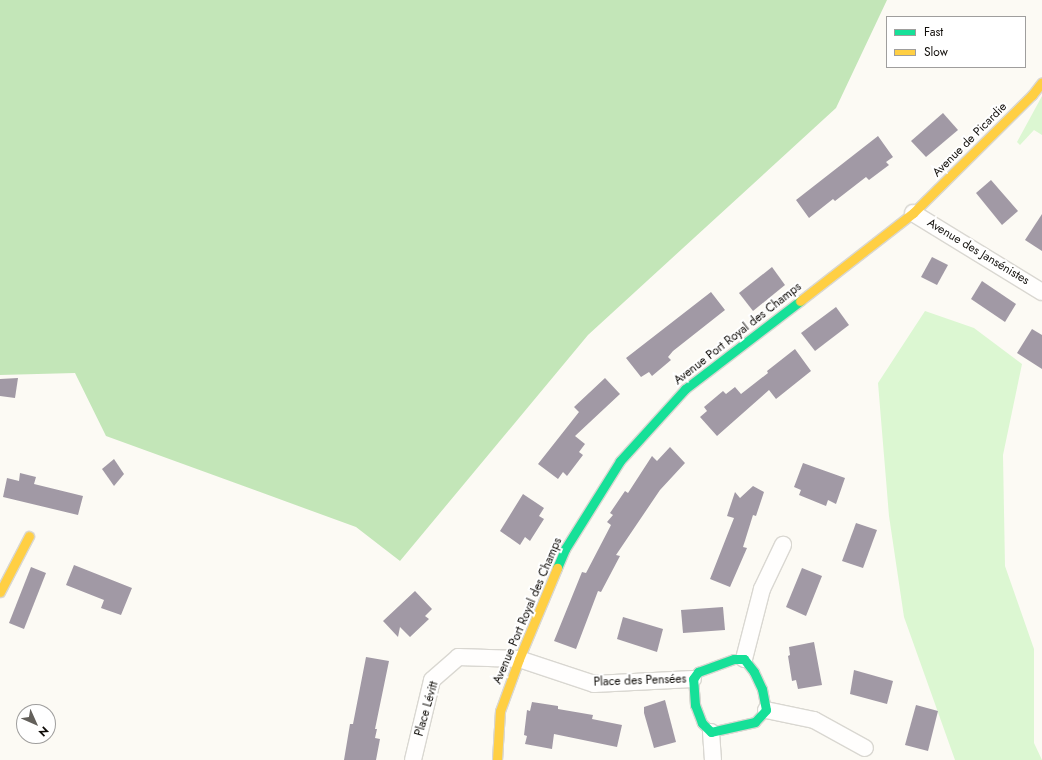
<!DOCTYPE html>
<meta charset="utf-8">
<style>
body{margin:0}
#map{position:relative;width:1042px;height:760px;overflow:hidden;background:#fcfaf4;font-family:Jost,sans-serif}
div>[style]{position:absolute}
.green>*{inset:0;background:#dcf7d2}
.forest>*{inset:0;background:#c3e6b8}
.building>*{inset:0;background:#a199a5}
.roads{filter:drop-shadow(1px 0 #d9d7d1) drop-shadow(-1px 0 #d9d7d1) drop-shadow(0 1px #d9d7d1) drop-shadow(0 -1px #d9d7d1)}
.street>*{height:16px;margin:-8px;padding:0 8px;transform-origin:8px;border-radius:8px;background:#fffefd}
.fast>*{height:9px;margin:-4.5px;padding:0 4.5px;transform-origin:4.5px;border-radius:4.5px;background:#16e098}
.slow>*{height:9px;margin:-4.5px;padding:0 4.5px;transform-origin:4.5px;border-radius:4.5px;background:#ffcf43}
span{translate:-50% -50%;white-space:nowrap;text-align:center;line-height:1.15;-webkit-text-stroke:4px #fff;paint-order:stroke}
.street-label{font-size:12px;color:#100d09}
.legend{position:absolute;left:886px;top:16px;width:140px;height:52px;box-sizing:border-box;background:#fff;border:1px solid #9f9e9d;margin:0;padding:5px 7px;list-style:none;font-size:12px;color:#100d09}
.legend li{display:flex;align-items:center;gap:8px;height:20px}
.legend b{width:20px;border:1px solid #9f9e9d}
.north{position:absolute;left:16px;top:704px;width:40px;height:40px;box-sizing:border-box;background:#fff;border:1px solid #9f9e9d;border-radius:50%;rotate:135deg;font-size:11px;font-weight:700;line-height:16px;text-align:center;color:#100d09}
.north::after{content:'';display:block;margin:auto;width:14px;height:18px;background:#63605b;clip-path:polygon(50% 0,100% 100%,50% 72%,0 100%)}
</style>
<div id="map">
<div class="green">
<i style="clip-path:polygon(1042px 96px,1042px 135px,1034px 130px,1020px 145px,1017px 142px)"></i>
<i style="clip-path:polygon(925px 311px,974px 328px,1022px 364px,1003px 455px,1005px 566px,1034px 649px,1034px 743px,1042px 760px,955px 760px,904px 617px,889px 516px,878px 383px)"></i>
</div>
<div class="forest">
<i style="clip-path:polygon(0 0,887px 0,836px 108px,588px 335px,400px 561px,356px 527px,106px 436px,75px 373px,0 375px)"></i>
</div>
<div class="building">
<i style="clip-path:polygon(943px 113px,958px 130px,926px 157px,911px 141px)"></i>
<i style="clip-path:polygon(878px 136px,893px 157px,886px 162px,889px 165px,869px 180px,866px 177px,835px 201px,833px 199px,809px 218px,796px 200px)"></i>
<i style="clip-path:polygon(991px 180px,1018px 211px,1002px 225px,976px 193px)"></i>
<i style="clip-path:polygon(1042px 214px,1042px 251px,1025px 240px)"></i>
<i style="clip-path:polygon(932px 257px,948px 265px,937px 285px,921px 277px)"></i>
<i style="clip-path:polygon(772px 267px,785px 285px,753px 311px,739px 293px)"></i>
<i style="clip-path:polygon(982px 281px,1016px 304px,1005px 322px,971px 299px)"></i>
<i style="clip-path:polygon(711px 292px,725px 310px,673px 351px,668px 357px,671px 360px,652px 376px,649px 372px,641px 377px,626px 358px)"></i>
<i style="clip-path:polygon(836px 307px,849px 325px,815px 351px,801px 333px)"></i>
<i style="clip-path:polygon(1032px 329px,1042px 335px,1042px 369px,1017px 353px)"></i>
<i style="clip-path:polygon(795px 349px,811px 371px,776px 399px,769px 390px,717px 436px,700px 417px,707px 411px,704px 407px,723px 391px,726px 394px,735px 387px,741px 394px,768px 373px,767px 371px)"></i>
<i style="clip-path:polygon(18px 378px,15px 398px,0 396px,0 379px)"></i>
<i style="clip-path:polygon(605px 378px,620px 394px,575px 436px,585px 444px,579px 452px,583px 455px,567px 476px,563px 472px,558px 479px,538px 464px,579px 412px,574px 407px)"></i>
<i style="clip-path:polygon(670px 447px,685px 463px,660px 490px,616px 555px,620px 556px,601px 592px,598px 591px,576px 649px,554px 641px,582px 572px,586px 573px,611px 525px,607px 522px,613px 515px,610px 513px,625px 491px,628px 493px,652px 456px,657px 461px)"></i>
<i style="clip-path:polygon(114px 459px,124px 474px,114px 486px,102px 469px)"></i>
<i style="clip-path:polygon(803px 463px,845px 478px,836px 504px,828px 500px,826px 506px,799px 495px,801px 490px,794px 487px)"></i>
<i style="clip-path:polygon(20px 473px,36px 477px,34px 484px,83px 496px,78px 515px,3px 497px,7px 478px,19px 481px)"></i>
<i style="clip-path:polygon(753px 486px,764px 492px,756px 516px,753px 515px,743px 547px,747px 548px,730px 587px,710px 579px,734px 518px,727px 516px,735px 492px,740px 498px)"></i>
<i style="clip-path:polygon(523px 494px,544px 508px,539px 516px,544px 519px,530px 541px,525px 537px,520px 545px,500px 531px)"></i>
<i style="clip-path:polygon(856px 523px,877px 530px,863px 568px,842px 561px)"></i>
<i style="clip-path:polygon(74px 565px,132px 588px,121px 615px,101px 608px,104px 600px,66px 585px)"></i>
<i style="clip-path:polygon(31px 567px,46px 573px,24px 629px,9px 623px)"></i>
<i style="clip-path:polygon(802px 568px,822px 576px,806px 616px,786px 607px)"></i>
<i style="clip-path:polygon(415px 591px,432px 609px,425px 616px,429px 619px,410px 637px,400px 627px,398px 637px,383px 621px)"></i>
<i style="clip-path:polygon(723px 607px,725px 630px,683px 633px,681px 610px)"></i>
<i style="clip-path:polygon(623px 617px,663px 629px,657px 652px,617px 639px)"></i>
<i style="clip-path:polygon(814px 642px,822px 685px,798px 689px,796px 680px,792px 681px,788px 656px,790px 655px,789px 647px)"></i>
<i style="clip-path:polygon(366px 657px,389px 661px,375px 729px,377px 729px,375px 738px,380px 739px,376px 760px,344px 760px,350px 724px,353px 724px)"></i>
<i style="clip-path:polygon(854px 670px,893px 681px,887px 704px,850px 694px)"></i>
<i style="clip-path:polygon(665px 700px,676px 742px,654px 748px,644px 713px,644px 707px)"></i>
<i style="clip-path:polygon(532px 702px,558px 706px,558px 709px,593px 715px,592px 719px,622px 725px,617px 747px,554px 734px,552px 749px,525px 744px,527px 736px,524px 735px,527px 710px,530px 711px)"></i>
<i style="clip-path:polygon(916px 705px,938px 711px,928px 751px,905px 745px)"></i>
</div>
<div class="roads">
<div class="street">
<i style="left:913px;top:213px;width:151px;rotate:31.5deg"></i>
<i style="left:744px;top:659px;width:72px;rotate:-75.6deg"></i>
<i style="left:762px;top:589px;width:49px;rotate:-64.5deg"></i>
<i style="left:766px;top:710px;width:49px;rotate:11.8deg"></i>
<i style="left:814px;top:720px;width:58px;rotate:28.8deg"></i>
<i style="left:711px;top:732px;width:28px;rotate:86deg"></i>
<i style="left:413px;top:760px;width:82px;rotate:-76.6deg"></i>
<i style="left:432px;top:680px;width:35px;rotate:-41deg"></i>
<i style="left:458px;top:657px;width:61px;rotate:1.9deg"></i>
<i style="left:519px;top:659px;width:79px;rotate:18.4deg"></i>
<i style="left:594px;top:684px;width:99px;rotate:-2.9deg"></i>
</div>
<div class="fast">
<i style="left:557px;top:568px;width:21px;rotate:-67deg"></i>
<i style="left:565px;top:549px;width:104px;rotate:-58deg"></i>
<i style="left:620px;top:461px;width:97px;rotate:-47.9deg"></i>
<i style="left:685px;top:389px;width:145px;rotate:-37.4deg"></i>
<i style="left:734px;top:659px;width:10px"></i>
<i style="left:744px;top:659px;width:16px;rotate:52deg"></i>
<i style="left:754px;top:672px;width:19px;rotate:65deg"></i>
<i style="left:762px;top:689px;width:21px;rotate:79deg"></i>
<i style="left:766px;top:710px;width:16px;rotate:133deg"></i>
<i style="left:755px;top:722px;width:45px;rotate:167.2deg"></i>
<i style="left:711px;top:732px;width:13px;rotate:-135deg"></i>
<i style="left:702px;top:723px;width:19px;rotate:-111deg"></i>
<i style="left:695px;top:705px;width:26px;rotate:-94deg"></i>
<i style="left:693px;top:679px;width:9px;rotate:-54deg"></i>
<i style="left:698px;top:672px;width:38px;rotate:-20deg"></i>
</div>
<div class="slow">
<i style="left:800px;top:301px;width:143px;rotate:-37.9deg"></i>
<i style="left:913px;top:213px;width:168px;rotate:-44.8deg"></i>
<i style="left:1032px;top:95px;width:16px;rotate:-52deg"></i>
<i style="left:0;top:592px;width:63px;rotate:-62.6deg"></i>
<i style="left:497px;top:760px;width:49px;rotate:-86.5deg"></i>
<i style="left:500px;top:711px;width:55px;rotate:-69.9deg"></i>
<i style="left:519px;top:659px;width:99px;rotate:-67.3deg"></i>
</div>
</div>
<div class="street-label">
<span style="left:970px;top:140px;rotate:-45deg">Avenue de Picardie</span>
<span style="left:978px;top:252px;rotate:31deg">Avenue des Jansénistes</span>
<span style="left:738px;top:334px;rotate:-38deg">Avenue Port Royal des Champs</span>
<span style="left:528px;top:611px;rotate:-67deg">Avenue Port Royal des Champs</span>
<span style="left:640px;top:681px;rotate:-2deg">Place des Pensées</span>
<span style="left:427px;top:709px;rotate:-74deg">Place Lévitt</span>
</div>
<ul class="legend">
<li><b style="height:5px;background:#16e098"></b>Fast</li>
<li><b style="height:5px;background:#ffcf43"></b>Slow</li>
</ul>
<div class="north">N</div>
</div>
